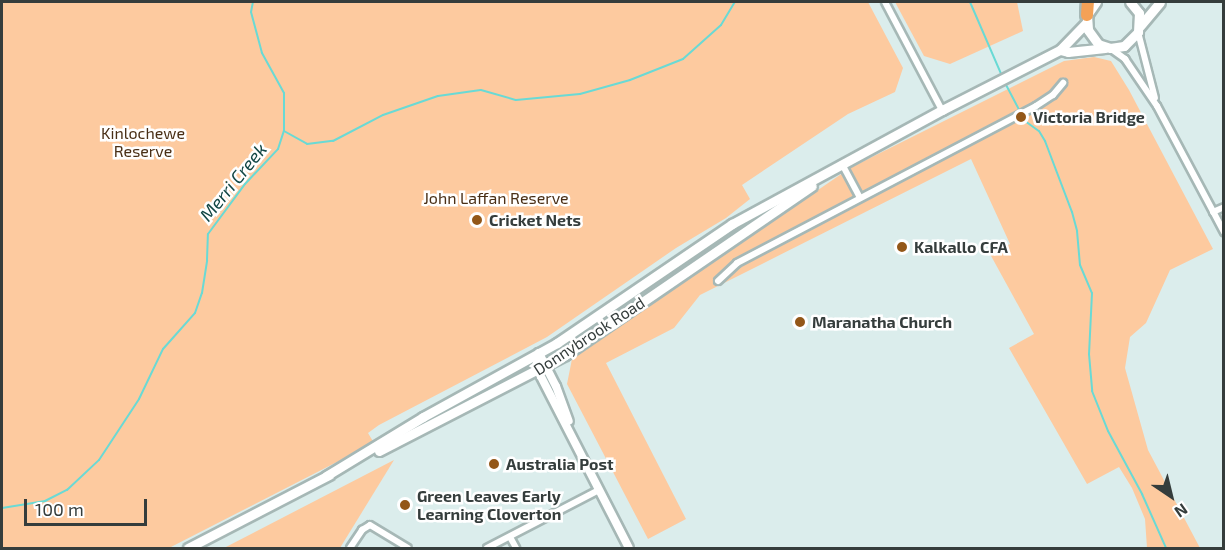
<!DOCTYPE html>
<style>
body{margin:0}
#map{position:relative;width:1225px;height:550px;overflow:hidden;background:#dbedec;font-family:"Exo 2",sans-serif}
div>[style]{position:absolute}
.green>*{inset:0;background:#fdca9f}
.stream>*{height:2px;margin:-1px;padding:0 1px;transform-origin:1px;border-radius:1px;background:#69dad5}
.roads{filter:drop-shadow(2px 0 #a6b8b6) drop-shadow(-2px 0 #a6b8b6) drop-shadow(0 2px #a6b8b6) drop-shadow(0 -2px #a6b8b6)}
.minor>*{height:6px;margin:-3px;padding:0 3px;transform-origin:3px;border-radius:3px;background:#fff}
.tertiary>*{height:8px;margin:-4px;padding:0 4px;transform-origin:4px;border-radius:4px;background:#fff}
.secondary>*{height:9px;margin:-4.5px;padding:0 4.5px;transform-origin:4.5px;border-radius:4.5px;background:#fff}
.motorway>*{height:12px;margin:-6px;padding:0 6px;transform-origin:6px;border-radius:6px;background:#f3a156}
.dots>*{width:16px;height:16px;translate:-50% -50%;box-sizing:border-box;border:3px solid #fff;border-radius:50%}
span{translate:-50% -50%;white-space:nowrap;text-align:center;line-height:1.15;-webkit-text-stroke:5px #fff;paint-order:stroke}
.poi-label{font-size:16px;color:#353d3c;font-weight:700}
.left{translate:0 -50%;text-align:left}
.park-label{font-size:16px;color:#492f16}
.street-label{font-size:16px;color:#353d3c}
.water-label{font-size:18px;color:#124644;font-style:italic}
.frame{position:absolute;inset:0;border:3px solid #353d3c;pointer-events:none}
.north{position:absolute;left:1141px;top:466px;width:60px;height:60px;-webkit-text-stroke:4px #fff;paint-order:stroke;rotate:145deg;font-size:16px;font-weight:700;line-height:24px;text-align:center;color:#353d3c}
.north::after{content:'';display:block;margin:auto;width:21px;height:27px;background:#353d3c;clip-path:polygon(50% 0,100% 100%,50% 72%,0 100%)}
.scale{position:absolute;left:24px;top:499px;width:123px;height:27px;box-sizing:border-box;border:3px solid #353d3c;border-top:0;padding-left:8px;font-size:18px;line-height:21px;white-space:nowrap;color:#353d3c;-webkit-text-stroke:4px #fff;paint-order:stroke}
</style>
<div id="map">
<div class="green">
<i style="clip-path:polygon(3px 2px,868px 2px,903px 68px,895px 92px,848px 114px,742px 185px,750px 199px,726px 218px,676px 248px,547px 337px,379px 425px,368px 433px,374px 443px,169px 548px,2px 548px)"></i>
<i style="clip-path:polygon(895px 2px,1017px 2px,1023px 31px,950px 64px,924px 56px)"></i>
<i style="clip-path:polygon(1094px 57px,1111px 61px,1129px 90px,1213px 249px,1170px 270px,1146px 323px,1130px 337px,1125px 368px,1148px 450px,1200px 548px,1147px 548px,1145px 519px,1132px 488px,1119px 467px,1087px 484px,1009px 348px,1034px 334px,990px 254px,1010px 244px,971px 159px,700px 295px,674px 328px,606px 363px,686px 519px,648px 539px,567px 384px,572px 359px,850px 168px,1064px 61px)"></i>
<i style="clip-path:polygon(394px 460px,340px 548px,224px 548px)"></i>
</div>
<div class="stream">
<i style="left:970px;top:2px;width:81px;rotate:66.6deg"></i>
<i style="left:1004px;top:81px;width:45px;rotate:62.3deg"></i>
<i style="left:1025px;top:121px;width:17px;rotate:36deg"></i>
<i style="left:1039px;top:131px;width:12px;rotate:59deg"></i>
<i style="left:1045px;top:141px;width:76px;rotate:69.2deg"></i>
<i style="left:1072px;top:212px;width:20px;rotate:75deg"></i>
<i style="left:1077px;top:231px;width:34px;rotate:85deg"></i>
<i style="left:1080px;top:265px;width:30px;rotate:67deg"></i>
<i style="left:1092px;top:293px;width:61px;rotate:92.8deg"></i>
<i style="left:1089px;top:354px;width:37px;rotate:85deg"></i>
<i style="left:1092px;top:391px;width:43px;rotate:68.2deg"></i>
<i style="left:1108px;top:431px;width:72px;rotate:61.6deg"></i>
<i style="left:1142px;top:494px;width:59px;rotate:66deg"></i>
<i style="left:284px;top:131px;width:26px;rotate:29deg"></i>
<i style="left:307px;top:144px;width:26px;rotate:-7deg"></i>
<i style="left:333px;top:141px;width:56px;rotate:-27.5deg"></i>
<i style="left:383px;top:115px;width:58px;rotate:-19.1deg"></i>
<i style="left:438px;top:96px;width:43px;rotate:-7.9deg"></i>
<i style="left:481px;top:90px;width:36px;rotate:16deg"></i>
<i style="left:516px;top:100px;width:64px;rotate:-5.4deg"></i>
<i style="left:580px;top:94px;width:52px;rotate:-15.6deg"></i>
<i style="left:630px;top:80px;width:57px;rotate:-21.6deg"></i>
<i style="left:683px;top:59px;width:51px;rotate:-41.8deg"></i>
<i style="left:721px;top:25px;width:27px;rotate:-59deg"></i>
<i style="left:2px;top:508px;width:44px;rotate:-9.2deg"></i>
<i style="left:45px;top:501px;width:25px;rotate:-27deg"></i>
<i style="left:67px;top:490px;width:44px;rotate:-43.2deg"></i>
<i style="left:99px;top:460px;width:73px;rotate:-56.7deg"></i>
<i style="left:139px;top:399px;width:55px;rotate:-64.4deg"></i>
<i style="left:163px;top:349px;width:48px;rotate:-48.4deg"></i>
<i style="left:195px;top:313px;width:21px;rotate:-71deg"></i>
<i style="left:202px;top:293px;width:33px;rotate:-81deg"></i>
<i style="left:207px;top:260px;width:26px;rotate:-88deg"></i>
<i style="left:208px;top:234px;width:62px;rotate:-53.5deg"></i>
<i style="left:245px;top:184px;width:48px;rotate:-46.7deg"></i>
<i style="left:278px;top:149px;width:19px;rotate:-72deg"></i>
<i style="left:284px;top:131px;width:38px;rotate:-90deg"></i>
<i style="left:284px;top:93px;width:46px;rotate:-118.8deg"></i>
<i style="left:262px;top:53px;width:42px;rotate:-105deg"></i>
<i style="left:251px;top:12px;width:10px;rotate:-79deg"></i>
</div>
<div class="roads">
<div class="minor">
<i style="left:885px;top:2px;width:122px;rotate:62.2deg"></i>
<i style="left:1138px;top:32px;width:68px;rotate:75.6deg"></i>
<i style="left:1110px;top:48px;width:19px;rotate:36deg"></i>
<i style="left:1125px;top:59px;width:57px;rotate:55.8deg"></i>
<i style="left:1157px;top:106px;width:143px;rotate:62deg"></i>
<i style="left:842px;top:164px;width:38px;rotate:62deg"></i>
<i style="left:1213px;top:212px;width:12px;rotate:-24deg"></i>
<i style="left:718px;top:281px;width:26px;rotate:-43deg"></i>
<i style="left:737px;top:263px;width:338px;rotate:-27.7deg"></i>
<i style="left:1036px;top:106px;width:20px;rotate:-33deg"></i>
<i style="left:1053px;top:95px;width:16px;rotate:-50deg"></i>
<i style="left:510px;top:537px;width:13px;rotate:61deg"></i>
<i style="left:350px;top:548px;width:22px;rotate:-56deg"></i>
<i style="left:362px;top:530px;width:9px;rotate:-32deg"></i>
<i style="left:370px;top:525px;width:44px;rotate:31.2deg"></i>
<i style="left:487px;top:548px;width:126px;rotate:-27.4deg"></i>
</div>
<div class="tertiary">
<i style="left:539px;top:353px;width:14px;rotate:102deg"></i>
<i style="left:536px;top:367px;width:203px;rotate:62.8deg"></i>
<i style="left:539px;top:353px;width:37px;rotate:63deg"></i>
<i style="left:556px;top:386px;width:37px;rotate:70deg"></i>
</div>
<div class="secondary">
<i style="left:1096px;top:2px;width:16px;rotate:125deg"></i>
<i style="left:1087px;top:15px;width:15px;rotate:86deg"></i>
<i style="left:1088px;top:30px;width:17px;rotate:54deg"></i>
<i style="left:1098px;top:44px;width:13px;rotate:18deg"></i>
<i style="left:1110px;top:48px;width:14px;rotate:-8deg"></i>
<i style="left:1124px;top:46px;width:20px;rotate:-45deg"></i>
<i style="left:1138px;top:32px;width:19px;rotate:-87deg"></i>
<i style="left:1139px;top:13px;width:14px;rotate:-129deg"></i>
<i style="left:1140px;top:26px;width:31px;rotate:-50deg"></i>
<i style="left:1060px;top:50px;width:8px;rotate:14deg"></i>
<i style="left:1068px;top:52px;width:37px;rotate:-6deg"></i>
<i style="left:379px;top:451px;width:209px;rotate:-27.3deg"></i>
<i style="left:565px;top:355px;width:299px;rotate:-34.4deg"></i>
<i style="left:326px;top:476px;width:114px;rotate:-31.3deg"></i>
<i style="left:423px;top:417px;width:153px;rotate:-28.9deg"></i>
<i style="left:557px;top:343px;width:212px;rotate:-34.2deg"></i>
<i style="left:732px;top:224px;width:239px;rotate:-28.5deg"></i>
<i style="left:942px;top:110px;width:132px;rotate:-27deg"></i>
<i style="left:1060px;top:50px;width:39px;rotate:-46deg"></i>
<i style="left:188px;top:548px;width:159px;rotate:-27.4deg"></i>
</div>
<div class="motorway">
<i style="left:1087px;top:15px;width:13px;rotate:-86deg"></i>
</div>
</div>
<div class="dots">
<i style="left:1021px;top:117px;background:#935718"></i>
<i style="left:477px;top:220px;background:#935718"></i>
<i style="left:902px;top:247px;background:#935718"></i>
<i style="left:800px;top:322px;background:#935718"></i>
<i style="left:494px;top:464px;background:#935718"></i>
<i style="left:405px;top:505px;background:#935718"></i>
</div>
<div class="poi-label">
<span class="left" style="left:1033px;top:117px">Victoria Bridge</span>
<span class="left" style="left:489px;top:220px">Cricket Nets</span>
<span class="left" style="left:914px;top:247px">Kalkallo CFA</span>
<span class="left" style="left:812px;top:322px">Maranatha Church</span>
<span class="left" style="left:506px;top:464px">Australia Post</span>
<span class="left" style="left:417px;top:505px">Green Leaves Early<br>Learning Cloverton</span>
</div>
<div class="park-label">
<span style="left:143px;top:142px">Kinlochewe<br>Reserve</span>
<span style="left:496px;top:198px">John Laffan Reserve</span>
</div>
<div class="street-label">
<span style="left:589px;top:336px;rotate:-33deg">Donnybrook Road</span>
</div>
<div class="water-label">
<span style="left:233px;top:182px;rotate:-51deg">Merri Creek</span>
</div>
<div class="frame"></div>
<div class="north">N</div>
<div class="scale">100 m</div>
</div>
